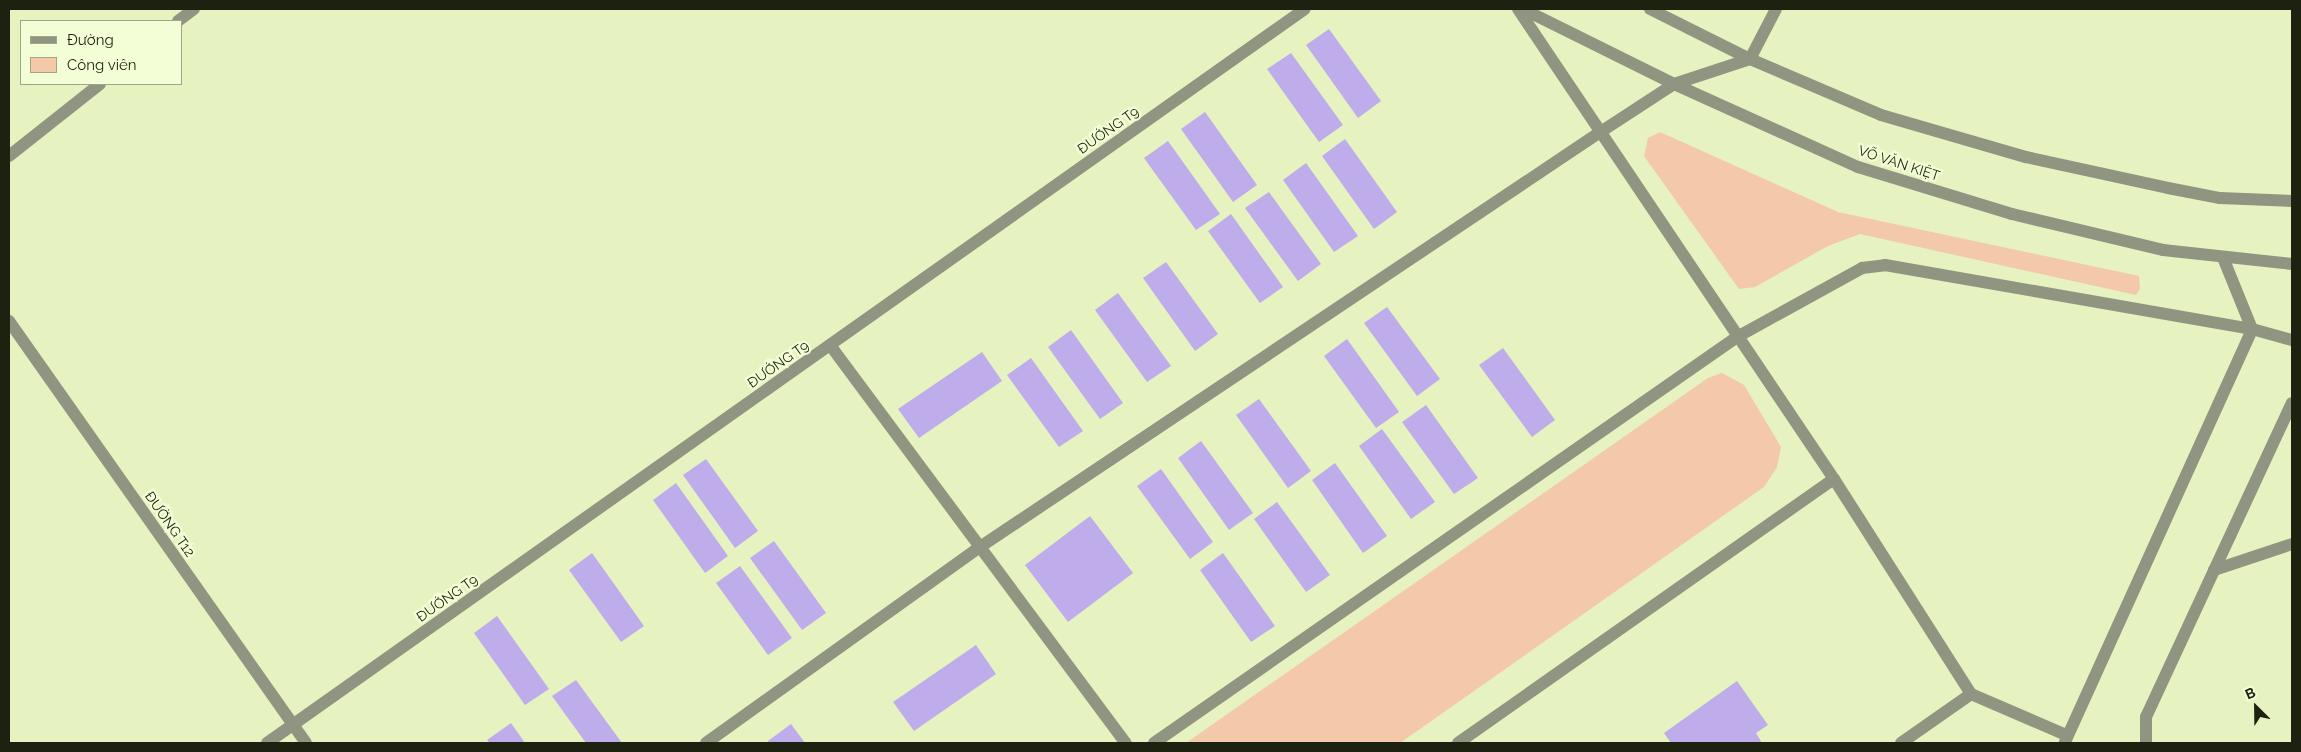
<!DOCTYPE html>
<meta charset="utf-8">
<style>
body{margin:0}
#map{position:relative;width:2301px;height:752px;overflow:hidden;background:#e6f2c0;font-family:Raleway,sans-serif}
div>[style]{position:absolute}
.green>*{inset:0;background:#f3c9a9}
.building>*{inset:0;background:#bfaceb}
.minor>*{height:12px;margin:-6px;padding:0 6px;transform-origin:6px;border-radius:6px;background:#909581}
span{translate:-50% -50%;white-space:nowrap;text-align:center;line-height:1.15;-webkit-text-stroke:4.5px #f4fed6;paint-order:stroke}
.street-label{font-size:14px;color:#1d210f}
.frame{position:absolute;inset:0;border:10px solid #1d210f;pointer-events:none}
.legend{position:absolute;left:20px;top:20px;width:162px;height:65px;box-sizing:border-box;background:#f4fed6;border:1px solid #9ea686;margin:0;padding:6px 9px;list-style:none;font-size:15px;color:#1d210f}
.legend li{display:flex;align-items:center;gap:10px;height:25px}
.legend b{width:25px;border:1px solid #9ea686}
.north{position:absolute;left:2231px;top:682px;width:50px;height:50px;-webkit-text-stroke:4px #f4fed6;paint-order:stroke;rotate:337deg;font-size:14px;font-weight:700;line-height:20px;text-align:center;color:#1d210f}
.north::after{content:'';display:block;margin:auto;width:18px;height:22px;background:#1d210f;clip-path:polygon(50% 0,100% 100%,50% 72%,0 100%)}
</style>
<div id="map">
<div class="green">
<i style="clip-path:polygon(1660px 132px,1838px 212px,2139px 276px,2140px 289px,2136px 295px,1860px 234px,1828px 246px,1755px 287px,1739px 289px,1644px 156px,1648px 138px)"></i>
<i style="clip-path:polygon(1722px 373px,1744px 385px,1781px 447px,1777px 467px,1764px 487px,1400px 743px,1186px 743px,1708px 378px)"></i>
</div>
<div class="building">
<i style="clip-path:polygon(1329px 29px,1381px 101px,1358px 118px,1306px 45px)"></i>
<i style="clip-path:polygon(1291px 53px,1343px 125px,1319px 142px,1267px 69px)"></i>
<i style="clip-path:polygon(1205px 112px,1257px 185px,1233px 202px,1181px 129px)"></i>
<i style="clip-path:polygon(1345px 139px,1397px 212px,1374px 229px,1322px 156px)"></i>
<i style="clip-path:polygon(1168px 141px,1220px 214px,1196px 230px,1144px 158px)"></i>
<i style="clip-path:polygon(1306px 163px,1358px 236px,1334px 252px,1283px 180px)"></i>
<i style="clip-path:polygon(1269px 192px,1321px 264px,1298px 281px,1245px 208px)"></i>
<i style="clip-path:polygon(1231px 214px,1283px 287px,1260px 303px,1208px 231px)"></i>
<i style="clip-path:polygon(1166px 262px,1218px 334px,1195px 351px,1143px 278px)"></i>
<i style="clip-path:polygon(1118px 293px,1171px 366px,1147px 382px,1095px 310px)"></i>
<i style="clip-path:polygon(1387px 307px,1440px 379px,1417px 396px,1364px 323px)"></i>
<i style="clip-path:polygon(1071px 330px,1123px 403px,1100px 419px,1048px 347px)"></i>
<i style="clip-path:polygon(1347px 339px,1399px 412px,1376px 428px,1324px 356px)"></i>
<i style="clip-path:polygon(1503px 348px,1555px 420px,1532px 437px,1479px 365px)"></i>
<i style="clip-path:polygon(982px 352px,1002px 381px,919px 438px,898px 409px)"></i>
<i style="clip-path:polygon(1031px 358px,1083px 431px,1059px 447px,1007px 375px)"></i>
<i style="clip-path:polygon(1259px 399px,1311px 471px,1288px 488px,1236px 415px)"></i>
<i style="clip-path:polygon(1426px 405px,1478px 478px,1454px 494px,1402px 422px)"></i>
<i style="clip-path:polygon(1382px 429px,1435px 502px,1411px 519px,1359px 446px)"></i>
<i style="clip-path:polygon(1201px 441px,1253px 513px,1229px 530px,1178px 458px)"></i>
<i style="clip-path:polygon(706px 459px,758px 531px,735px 548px,683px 475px)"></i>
<i style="clip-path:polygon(1335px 463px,1387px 536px,1363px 553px,1312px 480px)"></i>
<i style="clip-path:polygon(1161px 469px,1213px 542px,1190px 559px,1137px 486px)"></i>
<i style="clip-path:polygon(676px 483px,728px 556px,705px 573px,653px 500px)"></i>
<i style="clip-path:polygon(1277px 502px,1330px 575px,1306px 592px,1254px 519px)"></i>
<i style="clip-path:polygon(1090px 516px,1133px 573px,1068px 622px,1025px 565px)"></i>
<i style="clip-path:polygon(774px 541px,826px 613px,802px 630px,750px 558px)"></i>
<i style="clip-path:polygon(592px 553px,644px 626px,621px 642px,569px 570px)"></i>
<i style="clip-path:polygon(1223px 553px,1275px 626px,1251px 642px,1200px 570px)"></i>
<i style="clip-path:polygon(740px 566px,792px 638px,768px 655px,716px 583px)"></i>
<i style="clip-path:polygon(497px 616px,549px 689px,525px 705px,474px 633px)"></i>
<i style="clip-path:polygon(976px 645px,996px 674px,914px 731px,893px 702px)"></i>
<i style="clip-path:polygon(576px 680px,622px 743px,586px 743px,552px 696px)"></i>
<i style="clip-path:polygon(1737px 681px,1768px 725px,1756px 733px,1762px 743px,1671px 743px,1664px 733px)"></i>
<i style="clip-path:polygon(511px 723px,525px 743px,490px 743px,487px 740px)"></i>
<i style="clip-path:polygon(791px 724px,805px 743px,769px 743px,768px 741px)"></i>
</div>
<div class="minor">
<i style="left:1518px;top:9px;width:566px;rotate:56.09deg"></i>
<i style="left:1834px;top:479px;width:255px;rotate:57.5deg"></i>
<i style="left:1971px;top:694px;width:103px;rotate:23.3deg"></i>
<i style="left:1523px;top:9px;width:169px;rotate:26.4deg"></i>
<i style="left:1674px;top:84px;width:202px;rotate:24.3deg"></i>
<i style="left:1858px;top:167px;width:161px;rotate:17deg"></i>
<i style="left:2012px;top:214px;width:155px;rotate:13.4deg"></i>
<i style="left:2163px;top:250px;width:130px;rotate:6.2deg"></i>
<i style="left:1650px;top:9px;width:112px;rotate:26.6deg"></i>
<i style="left:1750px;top:59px;width:142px;rotate:23.1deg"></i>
<i style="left:1881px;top:115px;width:151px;rotate:16.2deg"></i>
<i style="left:2026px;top:157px;width:145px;rotate:12.3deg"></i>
<i style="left:2168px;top:188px;width:53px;rotate:10.9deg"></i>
<i style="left:2220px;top:198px;width:72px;rotate:2.4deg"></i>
<i style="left:178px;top:21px;width:20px;rotate:-37deg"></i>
<i style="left:9px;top:156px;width:116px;rotate:-38.4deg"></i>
<i style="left:9px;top:321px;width:516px;rotate:54.86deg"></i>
<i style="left:830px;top:345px;width:496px;rotate:53.4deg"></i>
<i style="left:2214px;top:570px;width:82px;rotate:-18.4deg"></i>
<i style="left:2065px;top:742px;width:453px;rotate:-65.6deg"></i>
<i style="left:2252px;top:329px;width:74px;rotate:-112.1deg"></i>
<i style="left:267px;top:743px;width:1271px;rotate:-35.27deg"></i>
<i style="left:706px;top:743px;width:337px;rotate:-35.6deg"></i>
<i style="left:980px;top:547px;width:748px;rotate:-33.78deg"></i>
<i style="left:1602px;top:131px;width:86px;rotate:-33.1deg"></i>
<i style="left:1674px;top:84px;width:80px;rotate:-18.2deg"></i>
<i style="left:1750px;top:59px;width:56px;rotate:-62.5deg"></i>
<i style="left:1154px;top:743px;width:710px;rotate:-34.85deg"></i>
<i style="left:1737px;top:337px;width:143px;rotate:-28.9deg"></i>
<i style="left:1862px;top:268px;width:23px;rotate:-7deg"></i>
<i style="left:1885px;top:265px;width:373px;rotate:9.9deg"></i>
<i style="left:2252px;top:329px;width:41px;rotate:15.4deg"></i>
<i style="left:1458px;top:743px;width:459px;rotate:-35.1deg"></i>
<i style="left:1901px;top:743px;width:85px;rotate:-35deg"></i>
<i style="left:2146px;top:743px;width:26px;rotate:-90deg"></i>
<i style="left:2146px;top:717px;width:346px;rotate:-65.1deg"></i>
</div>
<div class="street-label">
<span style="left:1108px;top:130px;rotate:-35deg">ĐƯỚNG T9</span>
<span style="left:1899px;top:163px;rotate:18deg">VÕ VĂN KIỆT</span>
<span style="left:778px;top:364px;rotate:-35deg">ĐƯỚNG T9</span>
<span style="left:170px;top:524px;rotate:55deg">ĐƯỜNG T12</span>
<span style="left:447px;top:598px;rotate:-35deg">ĐƯỚNG T9</span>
</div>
<div class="frame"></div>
<ul class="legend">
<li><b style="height:6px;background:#909581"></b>Đường</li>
<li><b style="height:14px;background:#f3c9a9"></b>Công viên</li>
</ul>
<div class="north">B</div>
</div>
